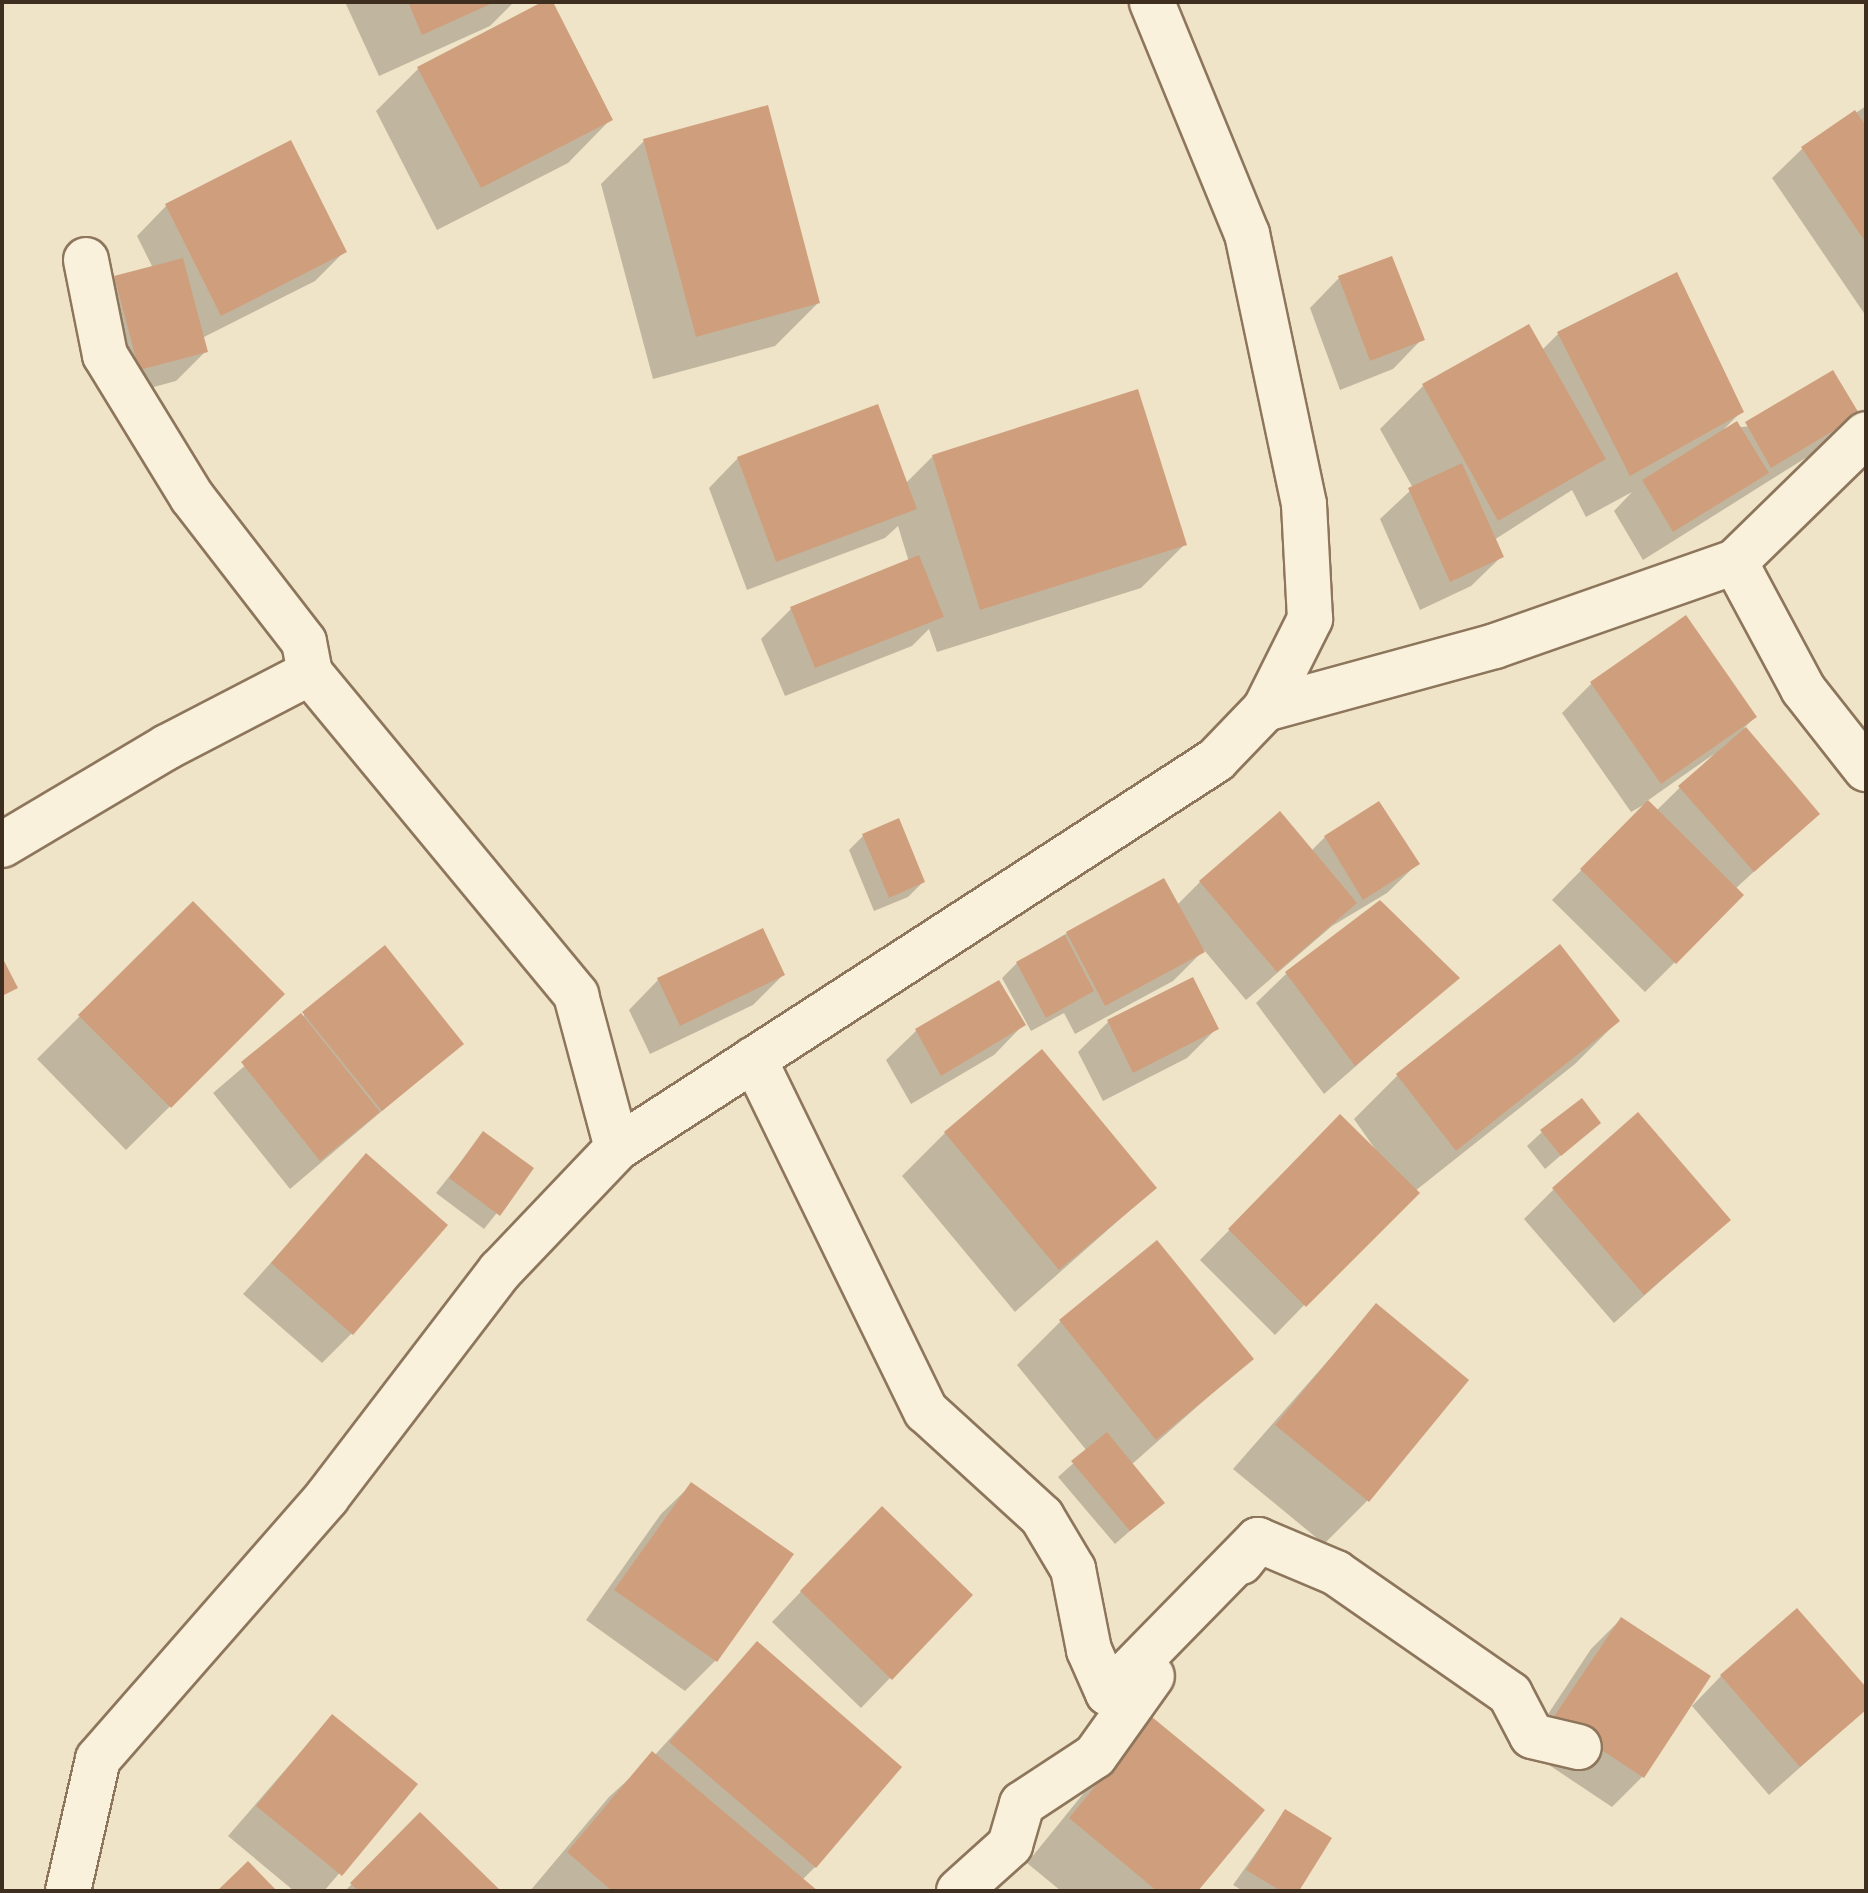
<!DOCTYPE html>
<style>
body{margin:0}
#map{position:relative;width:1868px;height:1893px;overflow:hidden;background:#f0e4c8;font-family:Spectral,serif}
div>[style]{position:absolute}
.shadow>*{inset:0;background:#0003}
.building>*{inset:0;background:#cf9f7d}
.roads{filter:drop-shadow(2px 0 #8d765c) drop-shadow(-2px 0 #8d765c) drop-shadow(0 2px #8d765c) drop-shadow(0 -2px #8d765c)}
.minor>*{height:44px;margin:-22px;padding:0 22px;transform-origin:22px;border-radius:22px;background:#faf1dc}
span{translate:-50% -50%;white-space:nowrap;text-align:center;line-height:1.15;-webkit-text-stroke:6px #f7eed8;paint-order:stroke}
.frame{position:absolute;inset:0;border:4px solid #3d2e20;pointer-events:none}
</style>
<div id="map">
<div class="shadow">
<i style="clip-path:polygon(345px 2px,514px 2px,490px 26px,379px 76px)"></i>
<i style="clip-path:polygon(546px 2px,551px 2px,611px 119px,568px 163px,437px 230px,376px 111px,419px 68px)"></i>
<i style="clip-path:polygon(1866px 106px,1866px 316px,1772px 178px,1802px 149px)"></i>
<i style="clip-path:polygon(644px 141px,818px 303px,775px 346px,653px 379px,601px 184px)"></i>
<i style="clip-path:polygon(166px 206px,345px 251px,315px 281px,202px 338px,206px 351px,176px 381px,109px 399px,86px 307px,115px 278px,153px 268px,137px 236px)"></i>
<i style="clip-path:polygon(1339px 278px,1422px 339px,1393px 369px,1340px 390px,1310px 308px)"></i>
<i style="clip-path:polygon(1528px 326px,1542px 350px,1558px 334px,1742px 411px,1724px 429px,1857px 414px,1828px 444px,1643px 560px,1614px 511px,1632px 492px,1586px 517px,1572px 490px,1494px 540px,1501px 557px,1471px 586px,1420px 610px,1380px 519px,1413px 488px,1380px 429px,1423px 386px)"></i>
<i style="clip-path:polygon(933px 456px,1184px 545px,1141px 588px,937px 652px,929px 629px,912px 646px,785px 696px,761px 639px,791px 609px,909px 562px,898px 526px,885px 538px,747px 590px,709px 488px,738px 458px,905px 484px)"></i>
<i style="clip-path:polygon(evenodd,1592px 683px,1755px 717px,1744px 728px,1818px 813px,1735px 889px,1741px 896px,1645px 992px,1552px 900px,1647px 803px,1631px 812px,1562px 713px,1592px 683px,1714px 754px,1656px 811px,1647px 801px,1714px 754px)"></i>
<i style="clip-path:polygon(864px 835px,923px 882px,908px 897px,874px 911px,849px 850px)"></i>
<i style="clip-path:polygon(1325px 837px,1417px 864px,1387px 893px,1332px 926px,1246px 1000px,1204px 950px,1173px 981px,1075px 1034px,1064px 1013px,1031px 1031px,1002px 978px,1017px 963px,1067px 933px,1177px 905px,1200px 882px,1311px 851px)"></i>
<i style="clip-path:polygon(1380px 902px,1457px 978px,1324px 1094px,1256px 1003px,1286px 974px)"></i>
<i style="clip-path:polygon(193px 903px,283px 994px,126px 1150px,37px 1059px)"></i>
<i style="clip-path:polygon(384px 947px,462px 1043px,290px 1189px,213px 1093px)"></i>
<i style="clip-path:polygon(1559px 947px,1618px 1021px,1575px 1064px,1415px 1191px,1275px 1335px,1200px 1260px,1340px 1117px,1380px 1156px,1354px 1119px,1397px 1076px)"></i>
<i style="clip-path:polygon(783px 975px,753px 1005px,650px 1054px,629px 1010px,658px 980px)"></i>
<i style="clip-path:polygon(999px 983px,1023px 1025px,994px 1055px,911px 1104px,886px 1060px,916px 1031px)"></i>
<i style="clip-path:polygon(1108px 1022px,1217px 1028px,1187px 1058px,1103px 1101px,1078px 1052px)"></i>
<i style="clip-path:polygon(1598px 1123px,1545px 1169px,1527px 1146px,1542px 1132px)"></i>
<i style="clip-path:polygon(945px 1133px,1155px 1188px,1015px 1312px,902px 1176px)"></i>
<i style="clip-path:polygon(483px 1134px,532px 1169px,484px 1229px,436px 1193px)"></i>
<i style="clip-path:polygon(366px 1156px,352px 1333px,322px 1363px,243px 1294px)"></i>
<i style="clip-path:polygon(1554px 1189px,1728px 1220px,1614px 1323px,1524px 1219px)"></i>
<i style="clip-path:polygon(1156px 1243px,1251px 1359px,1131px 1465px,1162px 1503px,1115px 1544px,1058px 1477px,1087px 1451px,1017px 1365px,1060px 1322px)"></i>
<i style="clip-path:polygon(1376px 1306px,1466px 1380px,1367px 1501px,1324px 1544px,1233px 1469px)"></i>
<i style="clip-path:polygon(691px 1485px,791px 1555px,715px 1661px,685px 1691px,586px 1620px,661px 1514px)"></i>
<i style="clip-path:polygon(852px 1538px,890px 1678px,861px 1708px,772px 1622px)"></i>
<i style="clip-path:polygon(1621px 1619px,1708px 1677px,1642px 1777px,1612px 1807px,1525px 1749px,1591px 1649px)"></i>
<i style="clip-path:polygon(757px 1643px,815px 1867px,802px 1880px,815px 1891px,530px 1891px,609px 1797px,654px 1756px)"></i>
<i style="clip-path:polygon(1721px 1676px,1866px 1690px,1866px 1709px,1769px 1795px,1692px 1706px)"></i>
<i style="clip-path:polygon(332px 1716px,415px 1785px,324px 1891px,294px 1891px,228px 1836px)"></i>
<i style="clip-path:polygon(1152px 1719px,1195px 1891px,1061px 1891px,1027px 1863px,1109px 1762px)"></i>
<i style="clip-path:polygon(1285px 1812px,1297px 1891px,1243px 1891px,1233px 1885px)"></i>
<i style="clip-path:polygon(420px 1815px,498px 1891px,345px 1891px)"></i>
</div>
<div class="building">
<i style="clip-path:polygon(408px 2px,495px 2px,422px 35px)"></i>
<i style="clip-path:polygon(542px 2px,553px 2px,613px 120px,481px 188px,417px 67px)"></i>
<i style="clip-path:polygon(768px 105px,820px 303px,696px 337px,643px 139px)"></i>
<i style="clip-path:polygon(1855px 110px,1866px 126px,1866px 243px,1801px 147px)"></i>
<i style="clip-path:polygon(291px 140px,347px 252px,221px 316px,165px 204px)"></i>
<i style="clip-path:polygon(1392px 256px,1425px 340px,1370px 361px,1338px 276px)"></i>
<i style="clip-path:polygon(183px 258px,208px 352px,139px 370px,114px 276px)"></i>
<i style="clip-path:polygon(1677px 272px,1744px 412px,1630px 476px,1557px 332px)"></i>
<i style="clip-path:polygon(1529px 324px,1606px 459px,1498px 521px,1422px 384px)"></i>
<i style="clip-path:polygon(1833px 370px,1860px 415px,1771px 468px,1745px 422px)"></i>
<i style="clip-path:polygon(1138px 389px,1187px 545px,980px 610px,932px 455px)"></i>
<i style="clip-path:polygon(878px 404px,917px 509px,776px 562px,737px 457px)"></i>
<i style="clip-path:polygon(1737px 421px,1769px 473px,1673px 532px,1642px 480px)"></i>
<i style="clip-path:polygon(1462px 463px,1504px 557px,1450px 582px,1408px 488px)"></i>
<i style="clip-path:polygon(919px 555px,944px 617px,815px 668px,790px 607px)"></i>
<i style="clip-path:polygon(1686px 615px,1757px 717px,1661px 784px,1590px 682px)"></i>
<i style="clip-path:polygon(1746px 727px,1820px 814px,1754px 872px,1678px 786px)"></i>
<i style="clip-path:polygon(1648px 800px,1744px 895px,1676px 964px,1580px 869px)"></i>
<i style="clip-path:polygon(1379px 801px,1420px 864px,1363px 900px,1324px 836px)"></i>
<i style="clip-path:polygon(1280px 811px,1357px 903px,1277px 972px,1199px 881px)"></i>
<i style="clip-path:polygon(899px 818px,925px 882px,889px 898px,862px 834px)"></i>
<i style="clip-path:polygon(1164px 878px,1205px 952px,1105px 1006px,1066px 932px)"></i>
<i style="clip-path:polygon(1380px 900px,1460px 978px,1355px 1066px,1285px 972px)"></i>
<i style="clip-path:polygon(193px 901px,285px 994px,171px 1108px,78px 1015px)"></i>
<i style="clip-path:polygon(763px 928px,785px 975px,680px 1026px,657px 978px)"></i>
<i style="clip-path:polygon(1065px 935px,1094px 991px,1046px 1018px,1016px 962px)"></i>
<i style="clip-path:polygon(1560px 944px,1620px 1021px,1456px 1151px,1396px 1074px)"></i>
<i style="clip-path:polygon(385px 945px,464px 1044px,382px 1111px,302px 1012px)"></i>
<i style="clip-path:polygon(2px 957px,18px 988px,2px 996px)"></i>
<i style="clip-path:polygon(1193px 977px,1219px 1029px,1133px 1073px,1107px 1020px)"></i>
<i style="clip-path:polygon(999px 980px,1026px 1025px,941px 1076px,915px 1029px)"></i>
<i style="clip-path:polygon(301px 1013px,380px 1112px,320px 1161px,241px 1062px)"></i>
<i style="clip-path:polygon(1042px 1049px,1157px 1188px,1059px 1270px,944px 1132px)"></i>
<i style="clip-path:polygon(1582px 1098px,1601px 1123px,1561px 1156px,1540px 1130px)"></i>
<i style="clip-path:polygon(1638px 1112px,1731px 1220px,1644px 1295px,1552px 1188px)"></i>
<i style="clip-path:polygon(1340px 1114px,1420px 1193px,1306px 1307px,1228px 1229px)"></i>
<i style="clip-path:polygon(483px 1131px,534px 1168px,500px 1216px,449px 1178px)"></i>
<i style="clip-path:polygon(366px 1153px,448px 1225px,353px 1335px,271px 1263px)"></i>
<i style="clip-path:polygon(1157px 1240px,1254px 1359px,1156px 1440px,1059px 1320px)"></i>
<i style="clip-path:polygon(1376px 1303px,1469px 1380px,1369px 1502px,1275px 1425px)"></i>
<i style="clip-path:polygon(1107px 1432px,1165px 1503px,1130px 1531px,1071px 1461px)"></i>
<i style="clip-path:polygon(691px 1482px,794px 1554px,717px 1662px,614px 1590px)"></i>
<i style="clip-path:polygon(882px 1506px,973px 1595px,892px 1680px,800px 1591px)"></i>
<i style="clip-path:polygon(1797px 1608px,1866px 1687px,1866px 1710px,1800px 1767px,1720px 1675px)"></i>
<i style="clip-path:polygon(1621px 1617px,1711px 1676px,1644px 1778px,1553px 1718px)"></i>
<i style="clip-path:polygon(757px 1641px,902px 1767px,816px 1868px,669px 1742px)"></i>
<i style="clip-path:polygon(332px 1714px,418px 1784px,342px 1876px,256px 1806px)"></i>
<i style="clip-path:polygon(1152px 1717px,1265px 1810px,1198px 1891px,1157px 1891px,1069px 1818px)"></i>
<i style="clip-path:polygon(652px 1751px,818px 1891px,612px 1891px,567px 1852px)"></i>
<i style="clip-path:polygon(1285px 1809px,1332px 1838px,1299px 1891px,1281px 1891px,1246px 1870px)"></i>
<i style="clip-path:polygon(420px 1812px,501px 1891px,358px 1891px,350px 1883px)"></i>
<i style="clip-path:polygon(248px 1861px,277px 1891px,217px 1891px)"></i>
</div>
<div class="roads">
<div class="minor">
<i style="left:86px;top:260px;width:97px;rotate:78.7deg"></i>
<i style="left:105px;top:355px;width:167px;rotate:58.5deg"></i>
<i style="left:192px;top:497px;width:183px;rotate:52.3deg"></i>
<i style="left:304px;top:642px;width:32px;rotate:79deg"></i>
<i style="left:1735px;top:562px;width:144px;rotate:61.8deg"></i>
<i style="left:1803px;top:689px;width:102px;rotate:51.8deg"></i>
<i style="left:1265px;top:709px;width:238px;rotate:-15.3deg"></i>
<i style="left:1495px;top:646px;width:254px;rotate:-19.3deg"></i>
<i style="left:1735px;top:562px;width:183px;rotate:-44.3deg"></i>
<i style="left:2px;top:845px;width:192px;rotate:-30.7deg"></i>
<i style="left:167px;top:747px;width:161px;rotate:-27.4deg"></i>
<i style="left:310px;top:673px;width:418px;rotate:50.4deg"></i>
<i style="left:576px;top:995px;width:158px;rotate:75deg"></i>
<i style="left:754px;top:1059px;width:392px;rotate:64deg"></i>
<i style="left:926px;top:1411px;width:157px;rotate:42.4deg"></i>
<i style="left:1042px;top:1517px;width:61px;rotate:59.2deg"></i>
<i style="left:1073px;top:1569px;width:83px;rotate:78.8deg"></i>
<i style="left:1089px;top:1650px;width:47px;rotate:66.2deg"></i>
<i style="left:1108px;top:1693px;width:214px;rotate:-45.6deg"></i>
<i style="left:1241px;top:1562px;width:28px;rotate:-52deg"></i>
<i style="left:1258px;top:1540px;width:85px;rotate:22.9deg"></i>
<i style="left:1336px;top:1573px;width:212px;rotate:34.8deg"></i>
<i style="left:1510px;top:1694px;width:47px;rotate:62.4deg"></i>
<i style="left:1532px;top:1736px;width:48px;rotate:13.2deg"></i>
<i style="left:68px;top:1891px;width:135px;rotate:-77.2deg"></i>
<i style="left:98px;top:1759px;width:348px;rotate:-48.8deg"></i>
<i style="left:327px;top:1497px;width:285px;rotate:-52.6deg"></i>
<i style="left:500px;top:1271px;width:170px;rotate:-46.4deg"></i>
<i style="left:617px;top:1148px;width:714px;rotate:-32.93deg"></i>
<i style="left:1216px;top:760px;width:71px;rotate:-46.1deg"></i>
<i style="left:1265px;top:709px;width:101px;rotate:-63.4deg"></i>
<i style="left:1310px;top:619px;width:115px;rotate:-93deg"></i>
<i style="left:1304px;top:504px;width:276px;rotate:-101.9deg"></i>
<i style="left:1247px;top:234px;width:251px;rotate:-112.3deg"></i>
<i style="left:959px;top:1891px;width:69px;rotate:-42deg"></i>
<i style="left:1010px;top:1845px;width:43px;rotate:-73.7deg"></i>
<i style="left:1022px;top:1804px;width:87px;rotate:-33.3deg"></i>
<i style="left:1095px;top:1756px;width:98px;rotate:-54.5deg"></i>
</div>
</div>
<div class="frame"></div>
</div>
